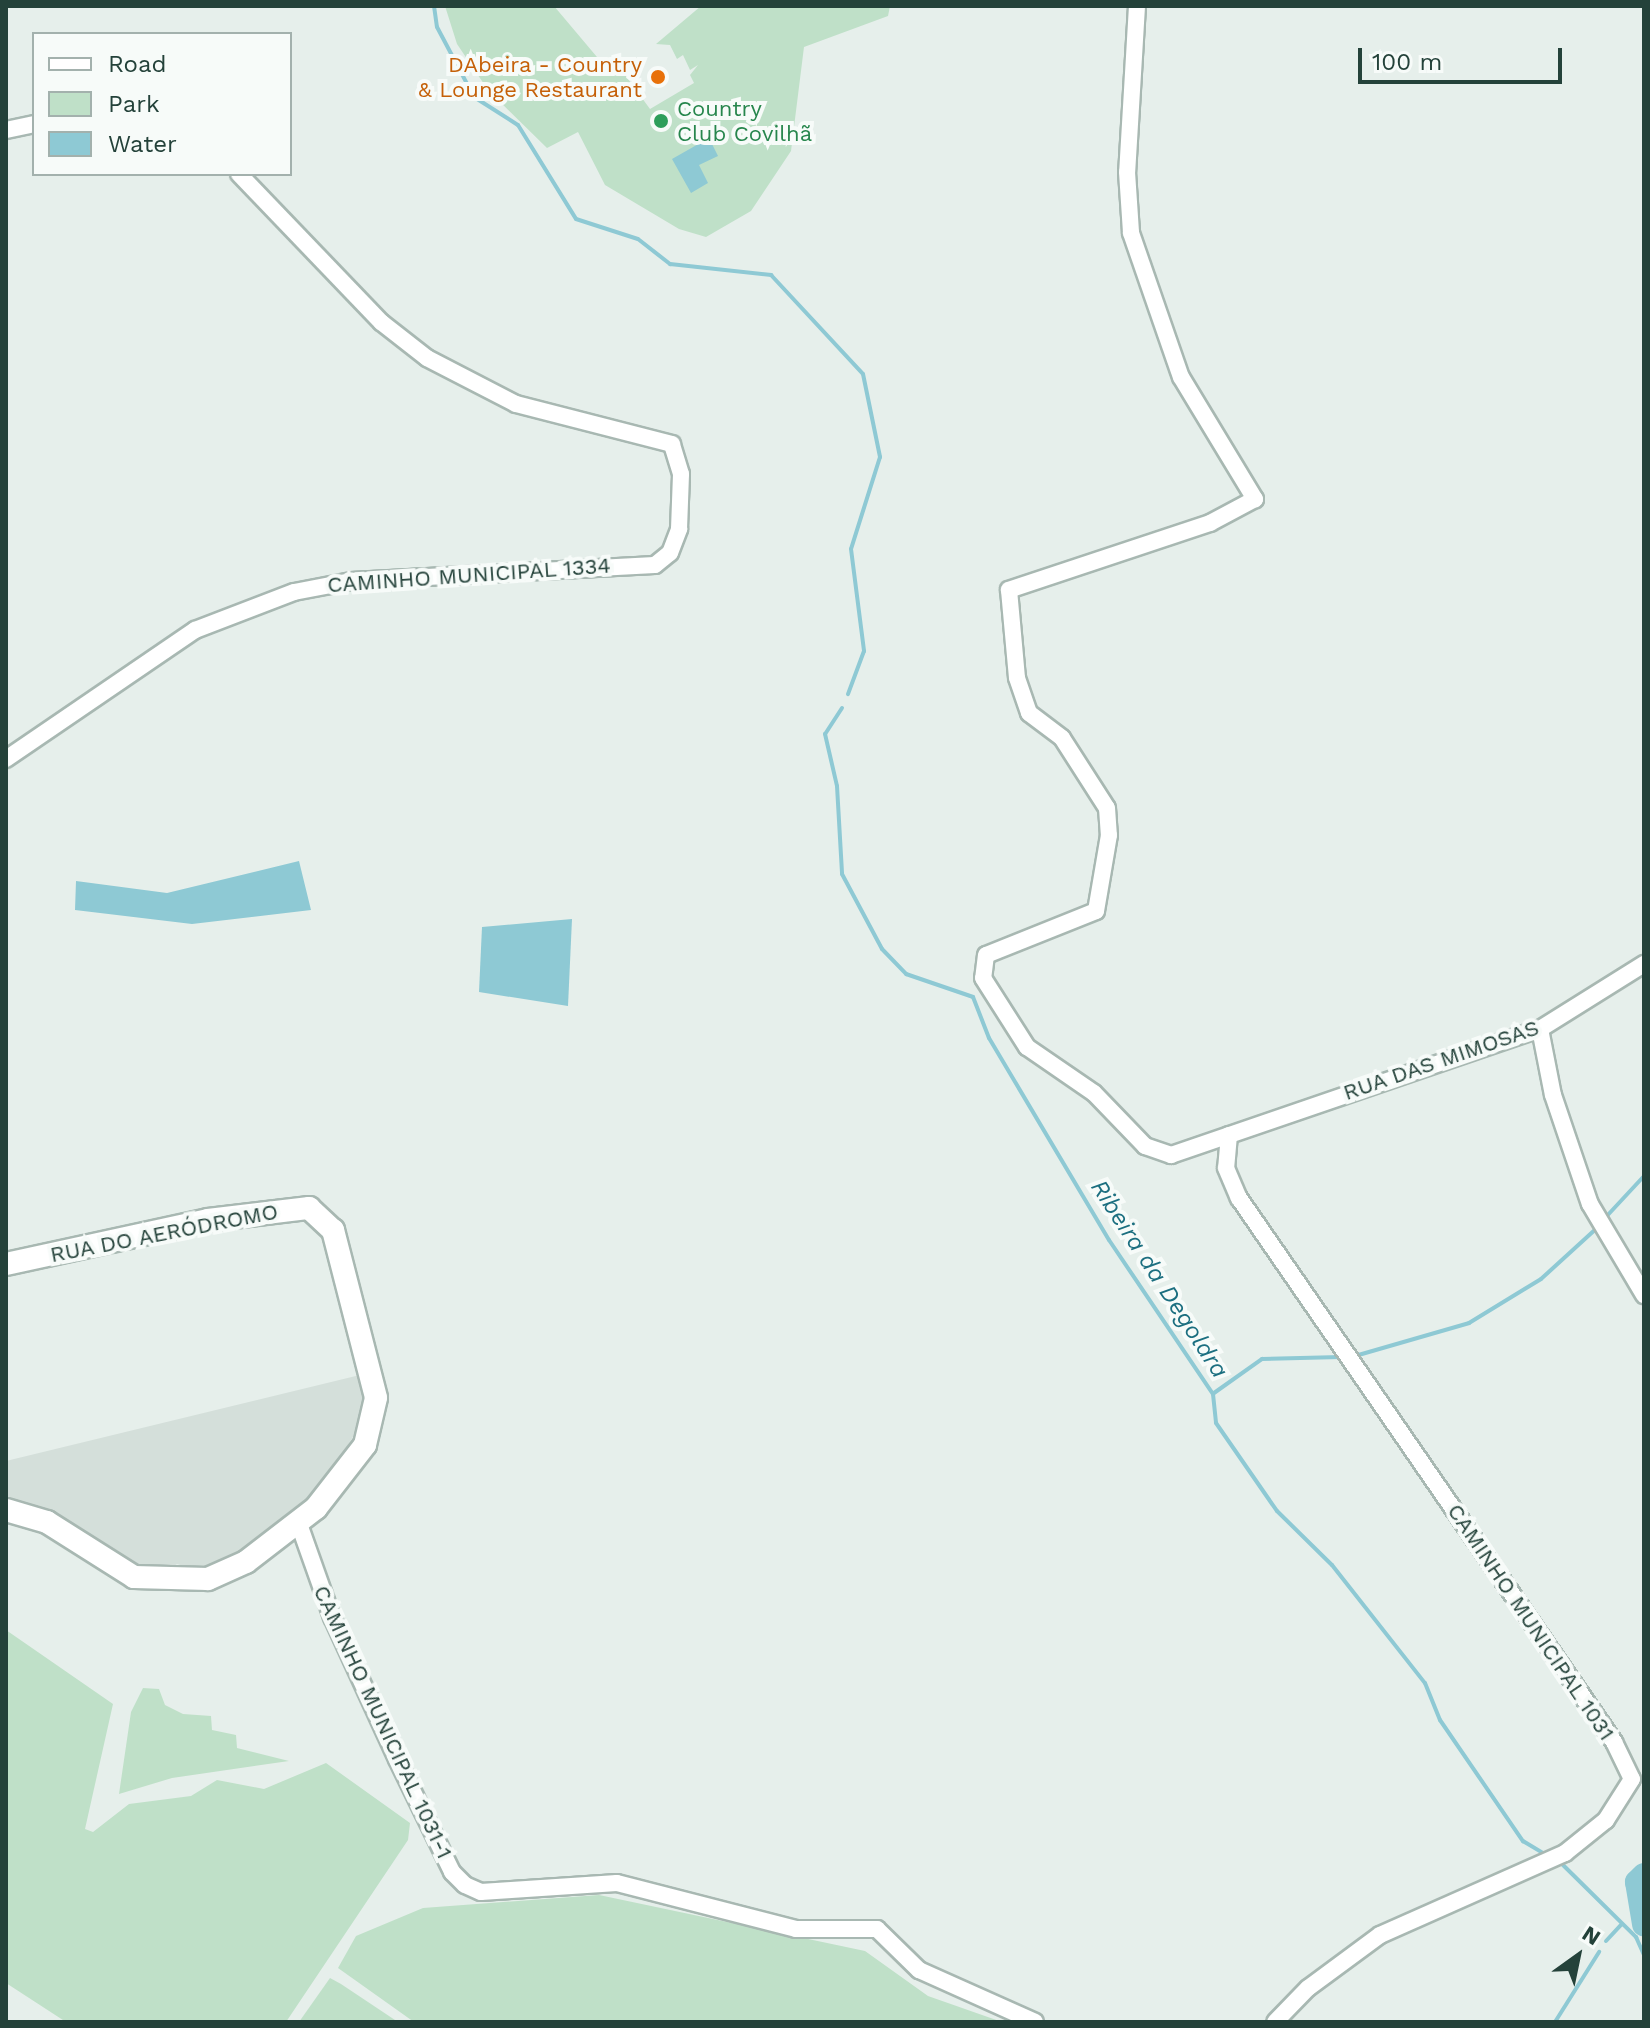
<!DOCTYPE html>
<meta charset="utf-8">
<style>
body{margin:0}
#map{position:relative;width:1650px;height:2028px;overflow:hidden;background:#e6efeb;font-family:"Work Sans",sans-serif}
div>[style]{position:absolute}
.built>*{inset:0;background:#d4dfda}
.green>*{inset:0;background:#bfe0c8}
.water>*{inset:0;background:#8ec9d4}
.stream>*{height:4px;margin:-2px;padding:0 2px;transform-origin:2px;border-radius:2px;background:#8ec9d4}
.river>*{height:24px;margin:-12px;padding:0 12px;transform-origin:12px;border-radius:12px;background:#8ec9d4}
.roads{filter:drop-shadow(2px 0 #a8b8b2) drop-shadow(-2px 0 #a8b8b2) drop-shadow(0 2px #a8b8b2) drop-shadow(0 -2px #a8b8b2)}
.minor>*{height:16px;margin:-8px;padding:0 8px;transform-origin:8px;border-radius:8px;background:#fff}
.secondary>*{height:22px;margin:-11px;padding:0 11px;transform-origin:11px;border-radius:11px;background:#fff}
.dots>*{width:22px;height:22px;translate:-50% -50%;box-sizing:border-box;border:4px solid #f7fbf9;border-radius:50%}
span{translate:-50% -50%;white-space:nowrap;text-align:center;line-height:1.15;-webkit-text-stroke:8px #f7fbf9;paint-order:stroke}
.food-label{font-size:22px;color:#c56008}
.right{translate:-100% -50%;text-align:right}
.leisure-label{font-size:22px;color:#27864d}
.left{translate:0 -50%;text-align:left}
.street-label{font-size:22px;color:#24423a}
.water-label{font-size:24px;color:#1c6f80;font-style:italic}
.frame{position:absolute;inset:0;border:8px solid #24423a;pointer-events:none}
.legend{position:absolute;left:32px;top:32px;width:260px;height:144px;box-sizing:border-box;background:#f7fbf9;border:2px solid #a3b1ad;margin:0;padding:10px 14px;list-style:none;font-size:24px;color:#24423a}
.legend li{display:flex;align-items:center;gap:16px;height:40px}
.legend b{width:40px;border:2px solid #a3b1ad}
.north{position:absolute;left:1538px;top:1916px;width:80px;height:80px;-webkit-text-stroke:6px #f7fbf9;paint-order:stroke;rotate:33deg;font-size:22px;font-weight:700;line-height:32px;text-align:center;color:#24423a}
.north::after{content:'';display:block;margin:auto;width:28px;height:36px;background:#24423a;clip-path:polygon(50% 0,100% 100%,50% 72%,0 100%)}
.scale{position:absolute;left:1358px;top:48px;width:204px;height:36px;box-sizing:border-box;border:4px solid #24423a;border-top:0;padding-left:10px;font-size:24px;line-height:28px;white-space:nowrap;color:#24423a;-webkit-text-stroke:6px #f7fbf9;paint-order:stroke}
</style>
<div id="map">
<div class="built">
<i style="clip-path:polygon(364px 1374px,364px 1419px,317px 1495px,238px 1555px,201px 1571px,177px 1564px,165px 1571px,132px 1566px,60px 1518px,6px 1499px,6px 1461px)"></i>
</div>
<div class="green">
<i style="clip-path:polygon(445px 6px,554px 6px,613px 76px,623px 72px,650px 109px,694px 83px,690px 75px,698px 65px,690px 70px,683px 55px,677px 59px,670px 45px,656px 44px,701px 6px,890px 6px,888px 16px,804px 47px,791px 151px,751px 211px,706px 237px,679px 229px,605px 185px,578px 132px,547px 148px,488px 90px,457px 44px)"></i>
<i style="clip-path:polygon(6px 1630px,113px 1704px,85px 1829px,93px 1832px,129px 1804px,191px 1796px,217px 1780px,264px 1789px,326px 1763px,410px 1823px,408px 1840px,286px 2022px,66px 2022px,6px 1983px)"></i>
<i style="clip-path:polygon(143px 1688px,159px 1689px,165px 1705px,183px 1714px,211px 1716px,212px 1730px,236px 1735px,237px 1748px,289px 1761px,172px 1778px,119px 1794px,131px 1712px)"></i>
<i style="clip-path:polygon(599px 1895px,865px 1951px,928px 1996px,1002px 2022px,414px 2022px,338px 1968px,356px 1936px,423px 1908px)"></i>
<i style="clip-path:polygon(330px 1978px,341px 1984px,398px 2022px,299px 2022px)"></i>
</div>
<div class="water">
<i style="clip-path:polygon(709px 138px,718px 156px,699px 165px,708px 183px,691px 193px,672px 159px)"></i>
<i style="clip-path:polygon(299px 861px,311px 910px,192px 924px,75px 910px,76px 881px,167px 893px)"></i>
<i style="clip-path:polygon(572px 919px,568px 1006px,479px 992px,482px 927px)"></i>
</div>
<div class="stream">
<i style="left:434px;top:6px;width:21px;rotate:82deg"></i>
<i style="left:437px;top:27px;width:79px;rotate:62.1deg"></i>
<i style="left:474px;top:97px;width:52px;rotate:32.5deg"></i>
<i style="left:518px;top:125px;width:110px;rotate:58.3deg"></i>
<i style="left:576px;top:219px;width:65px;rotate:17.9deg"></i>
<i style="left:638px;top:239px;width:41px;rotate:38deg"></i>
<i style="left:670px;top:264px;width:102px;rotate:6.2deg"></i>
<i style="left:771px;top:275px;width:135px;rotate:47.1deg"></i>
<i style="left:863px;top:374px;width:85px;rotate:78.4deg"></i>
<i style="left:880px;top:457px;width:96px;rotate:107.5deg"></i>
<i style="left:851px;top:549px;width:103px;rotate:82.7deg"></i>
<i style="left:864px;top:651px;width:46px;rotate:110.4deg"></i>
<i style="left:842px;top:708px;width:31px;rotate:123deg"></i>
<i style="left:825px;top:734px;width:53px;rotate:77deg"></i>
<i style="left:837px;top:786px;width:88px;rotate:86.7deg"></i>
<i style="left:842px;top:874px;width:85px;rotate:61.9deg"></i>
<i style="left:882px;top:949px;width:35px;rotate:46deg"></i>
<i style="left:906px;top:974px;width:71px;rotate:18.9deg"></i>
<i style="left:973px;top:997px;width:44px;rotate:68.7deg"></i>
<i style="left:989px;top:1038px;width:235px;rotate:59.3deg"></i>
<i style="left:1109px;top:1240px;width:186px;rotate:56deg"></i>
<i style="left:1213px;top:1394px;width:29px;rotate:84deg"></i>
<i style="left:1216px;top:1423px;width:107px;rotate:55.3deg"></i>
<i style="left:1277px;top:1511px;width:77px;rotate:44.5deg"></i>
<i style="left:1332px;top:1565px;width:150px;rotate:51.8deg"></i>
<i style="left:1425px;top:1683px;width:40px;rotate:68deg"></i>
<i style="left:1440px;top:1720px;width:147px;rotate:55.6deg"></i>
<i style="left:1523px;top:1841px;width:26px;rotate:31deg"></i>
<i style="left:1605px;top:1218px;width:57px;rotate:-47.1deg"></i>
<i style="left:1355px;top:1356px;width:119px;rotate:-16.1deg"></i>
<i style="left:1469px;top:1323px;width:84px;rotate:-31.4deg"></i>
<i style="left:1541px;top:1279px;width:76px;rotate:-42.3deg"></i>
<i style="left:1214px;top:1393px;width:59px;rotate:-35.3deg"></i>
<i style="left:1262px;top:1359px;width:79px;rotate:-1.5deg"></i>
<i style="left:1563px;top:1865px;width:103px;rotate:44.6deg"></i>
<i style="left:1636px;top:1937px;width:20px;rotate:66deg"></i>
<i style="left:1606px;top:1941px;width:23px;rotate:-47deg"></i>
<i style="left:1555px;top:2022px;width:83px;rotate:-57.8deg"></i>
</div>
<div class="river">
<i style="left:1644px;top:1875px;width:10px;rotate:135deg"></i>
<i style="left:1637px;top:1882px;width:43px;rotate:80.5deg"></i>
</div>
<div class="roads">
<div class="minor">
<i style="left:1137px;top:6px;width:166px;rotate:93.4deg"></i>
<i style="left:1127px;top:172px;width:61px;rotate:86.2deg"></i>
<i style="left:1131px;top:233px;width:152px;rotate:70.9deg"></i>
<i style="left:1181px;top:377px;width:143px;rotate:58.8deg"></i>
<i style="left:1255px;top:499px;width:51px;rotate:151.9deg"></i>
<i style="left:1210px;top:523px;width:212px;rotate:161.6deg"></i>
<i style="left:1009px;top:590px;width:88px;rotate:84.8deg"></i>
<i style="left:1017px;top:678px;width:37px;rotate:71deg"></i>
<i style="left:1029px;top:713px;width:41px;rotate:37.1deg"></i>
<i style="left:1062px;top:738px;width:83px;rotate:57.3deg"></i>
<i style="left:1107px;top:808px;width:27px;rotate:86deg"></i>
<i style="left:1109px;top:835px;width:77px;rotate:99.7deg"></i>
<i style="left:1096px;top:911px;width:118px;rotate:158.2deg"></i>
<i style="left:986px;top:955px;width:23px;rotate:97deg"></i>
<i style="left:983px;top:978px;width:82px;rotate:57.5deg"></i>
<i style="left:1027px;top:1047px;width:81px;rotate:34.5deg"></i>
<i style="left:1094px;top:1093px;width:74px;rotate:46.1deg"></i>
<i style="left:1145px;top:1146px;width:28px;rotate:19deg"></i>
<i style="left:1171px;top:1155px;width:390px;rotate:-18.9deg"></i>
<i style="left:1540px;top:1029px;width:123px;rotate:-32deg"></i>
<i style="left:6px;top:130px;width:29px;rotate:-12deg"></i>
<i style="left:6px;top:759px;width:229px;rotate:-34.3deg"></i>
<i style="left:195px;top:630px;width:106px;rotate:-21deg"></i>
<i style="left:294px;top:592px;width:58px;rotate:-10.9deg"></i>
<i style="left:351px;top:581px;width:304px;rotate:-3deg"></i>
<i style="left:655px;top:565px;width:19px;rotate:-39deg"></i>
<i style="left:670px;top:553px;width:26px;rotate:-69deg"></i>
<i style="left:679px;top:529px;width:55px;rotate:-87.9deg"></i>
<i style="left:681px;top:474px;width:31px;rotate:-107deg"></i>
<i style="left:672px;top:444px;width:161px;rotate:-165.6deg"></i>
<i style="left:516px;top:404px;width:100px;rotate:-152.7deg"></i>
<i style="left:427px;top:358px;width:58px;rotate:-142deg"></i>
<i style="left:381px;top:322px;width:205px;rotate:-133.8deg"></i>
<i style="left:1540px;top:1029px;width:67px;rotate:78.9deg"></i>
<i style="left:1553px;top:1095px;width:115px;rotate:71.3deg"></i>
<i style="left:1590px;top:1204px;width:106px;rotate:59.3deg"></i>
<i style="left:1229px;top:1135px;width:33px;rotate:95deg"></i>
<i style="left:1226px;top:1168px;width:33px;rotate:67deg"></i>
<i style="left:1239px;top:1198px;width:661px;rotate:55.42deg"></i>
<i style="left:1614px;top:1742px;width:41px;rotate:64.1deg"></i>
<i style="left:1632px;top:1779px;width:49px;rotate:122.4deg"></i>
<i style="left:1606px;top:1820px;width:53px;rotate:141.2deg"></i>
<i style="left:1565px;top:1853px;width:202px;rotate:156.1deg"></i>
<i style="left:1380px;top:1935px;width:89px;rotate:143.6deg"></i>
<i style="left:1308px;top:1988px;width:47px;rotate:134.1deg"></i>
<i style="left:299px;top:1524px;width:99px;rotate:70.5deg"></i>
<i style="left:332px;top:1617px;width:156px;rotate:65.4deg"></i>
<i style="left:397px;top:1759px;width:126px;rotate:64deg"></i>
<i style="left:452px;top:1872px;width:18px;rotate:45deg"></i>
<i style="left:465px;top:1885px;width:17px;rotate:24deg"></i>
<i style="left:481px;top:1892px;width:136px;rotate:-3.8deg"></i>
<i style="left:617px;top:1883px;width:185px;rotate:14.4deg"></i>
<i style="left:796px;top:1929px;width:81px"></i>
<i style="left:877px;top:1929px;width:59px;rotate:44.3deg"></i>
<i style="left:919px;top:1970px;width:127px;rotate:24.1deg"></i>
</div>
<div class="secondary">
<i style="left:6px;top:1264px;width:207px;rotate:-12.3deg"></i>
<i style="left:208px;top:1220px;width:102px;rotate:-6.8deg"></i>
<i style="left:309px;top:1208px;width:33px;rotate:43deg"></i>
<i style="left:333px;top:1230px;width:173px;rotate:75.6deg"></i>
<i style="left:376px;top:1398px;width:48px;rotate:103.2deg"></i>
<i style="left:365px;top:1445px;width:80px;rotate:127.9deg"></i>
<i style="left:316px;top:1508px;width:88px;rotate:142.4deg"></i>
<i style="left:246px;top:1562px;width:42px;rotate:155.9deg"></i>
<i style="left:208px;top:1579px;width:74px;rotate:-178.5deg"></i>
<i style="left:134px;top:1577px;width:103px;rotate:-147.7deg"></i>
<i style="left:47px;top:1522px;width:43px;rotate:-163.7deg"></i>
</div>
</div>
<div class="dots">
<i style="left:658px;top:77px;background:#e8710a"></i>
<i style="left:661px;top:121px;background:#2e9e5b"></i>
</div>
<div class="food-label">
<span class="right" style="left:642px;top:77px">DAbeira - Country<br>&amp; Lounge Restaurant</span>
</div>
<div class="leisure-label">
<span class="left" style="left:677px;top:121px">Country<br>Club Covilhã</span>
</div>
<div class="street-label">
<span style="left:469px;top:575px;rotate:-4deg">CAMINHO MUNICIPAL 1334</span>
<span style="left:1441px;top:1060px;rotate:-19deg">RUA DAS MIMOSAS</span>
<span style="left:164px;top:1233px;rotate:-11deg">RUA DO AERÓDROMO</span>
<span style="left:1531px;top:1622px;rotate:56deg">CAMINHO MUNICIPAL 1031</span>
<span style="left:383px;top:1722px;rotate:65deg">CAMINHO MUNICIPAL 1031-1</span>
</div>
<div class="water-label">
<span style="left:1159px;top:1279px;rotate:57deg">Ribeira da Degoldra</span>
</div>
<div class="frame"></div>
<ul class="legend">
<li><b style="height:10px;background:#fff"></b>Road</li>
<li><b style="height:22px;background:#bfe0c8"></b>Park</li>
<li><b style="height:22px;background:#8ec9d4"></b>Water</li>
</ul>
<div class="north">N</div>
<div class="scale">100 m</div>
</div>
